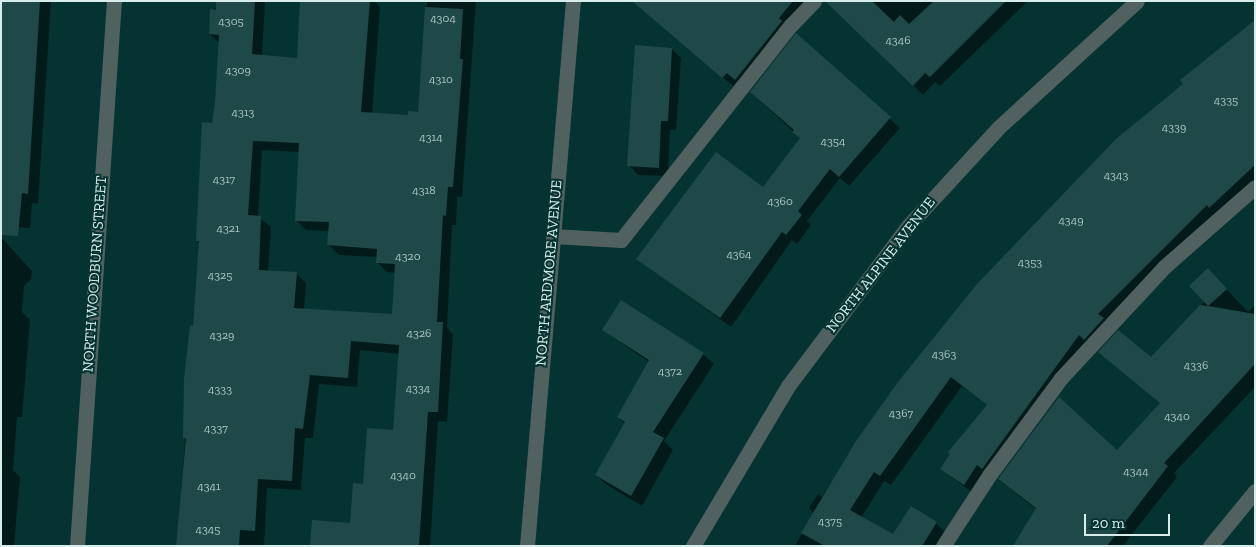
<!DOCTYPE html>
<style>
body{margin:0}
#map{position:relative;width:1256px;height:547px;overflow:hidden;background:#053331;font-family:"Zilla Slab",serif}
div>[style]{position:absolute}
.shadow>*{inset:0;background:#0007}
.building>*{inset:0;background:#1f4948}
.minor>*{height:15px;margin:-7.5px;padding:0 7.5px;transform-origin:7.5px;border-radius:7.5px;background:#506160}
span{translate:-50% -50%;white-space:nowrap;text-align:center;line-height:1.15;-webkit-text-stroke:4px #053331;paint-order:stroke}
.number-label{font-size:12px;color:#a9c4c2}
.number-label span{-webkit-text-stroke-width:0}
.street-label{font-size:15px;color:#d7edeb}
.frame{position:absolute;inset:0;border:2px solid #d7edeb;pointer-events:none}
.scale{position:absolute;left:1084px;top:514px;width:86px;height:22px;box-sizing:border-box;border:2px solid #d7edeb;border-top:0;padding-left:6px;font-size:15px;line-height:18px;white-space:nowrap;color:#d7edeb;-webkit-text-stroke:4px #053331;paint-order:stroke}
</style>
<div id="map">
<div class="shadow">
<i style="clip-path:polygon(1px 1px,51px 1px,38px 204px,32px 203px,30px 228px,1px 226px)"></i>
<i style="clip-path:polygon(evenodd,217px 1px,265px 1px,262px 56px,298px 59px,301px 1px,375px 1px,380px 8px,372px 114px,409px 116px,420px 113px,427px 1px,476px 1px,462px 197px,457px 196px,456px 225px,452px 225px,447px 328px,453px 334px,447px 422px,438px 421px,430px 546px,311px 546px,313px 522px,352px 524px,364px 485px,394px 431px,400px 354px,360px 350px,357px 387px,319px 384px,313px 438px,305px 438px,301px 490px,267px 488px,264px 546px,177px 546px,200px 244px,197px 241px,213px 124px,220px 44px,210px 34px,217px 1px,262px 150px,300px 152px,296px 220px,306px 230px,330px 231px,329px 245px,339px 255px,377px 257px,377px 262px,387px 272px,396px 273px,394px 315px,304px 310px,306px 283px,296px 273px,268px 272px,271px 227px,258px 217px,262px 150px)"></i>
<i style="clip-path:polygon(646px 1px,811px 1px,733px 86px,651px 17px)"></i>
<i style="clip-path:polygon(827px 1px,1028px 1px,940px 86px,935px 82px,923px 95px)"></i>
<i style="clip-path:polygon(1255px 22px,1255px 185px,1095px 349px,974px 494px,941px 469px,988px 406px,962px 386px,891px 485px,884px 481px,861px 518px,893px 536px,936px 523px,946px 533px,939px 546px,795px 546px,813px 513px,809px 508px,818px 494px,822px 497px,899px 383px,1185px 84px)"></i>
<i style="clip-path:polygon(797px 35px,900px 128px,849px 186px,840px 178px,807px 221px,811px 225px,797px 244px,792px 240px,731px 327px,637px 259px,763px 189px,801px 139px,751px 92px)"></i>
<i style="clip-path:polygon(672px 49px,681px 58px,676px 130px,670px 130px,668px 176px,638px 175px,629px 165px)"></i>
<i style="clip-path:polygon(1px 237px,32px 271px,31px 279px,24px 286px,22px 312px,30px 320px,22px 417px,17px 417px,13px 470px,20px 477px,14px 546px,1px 546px)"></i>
<i style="clip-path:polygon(1218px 280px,1248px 312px,1255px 305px,1255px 387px,1174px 473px,1177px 477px,1123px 546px,1014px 546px,1037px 510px,999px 480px,1059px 398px,1117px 451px,1161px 404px,1152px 359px,1205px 301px)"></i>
<i style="clip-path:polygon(603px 330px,703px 354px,714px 364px,664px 441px,673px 450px,642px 506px,607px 485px,596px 475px,625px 424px,618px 417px,649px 362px)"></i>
</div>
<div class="building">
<i style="clip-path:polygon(1px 1px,40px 1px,28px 194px,22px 193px,18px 236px,1px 235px)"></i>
<i style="clip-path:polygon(evenodd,216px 1px,255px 1px,252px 54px,297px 58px,300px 1px,370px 1px,361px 112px,408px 115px,408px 111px,418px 112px,425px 7px,463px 9px,460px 59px,463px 59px,453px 187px,448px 187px,446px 216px,443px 215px,437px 322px,443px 322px,438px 412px,428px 412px,419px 546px,310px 545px,312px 520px,350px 523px,353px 483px,363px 484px,367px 428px,393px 430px,399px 345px,351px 341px,348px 378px,310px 375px,303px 429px,295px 428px,292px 481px,258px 479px,255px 531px,240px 530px,239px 546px,176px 546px,186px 438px,183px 438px,184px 379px,190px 325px,193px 326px,199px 241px,196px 241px,202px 122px,212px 123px,215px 101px,219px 35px,209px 34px,210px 9px,216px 10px,216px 1px,253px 141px,299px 143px,295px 221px,329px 222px,327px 245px,377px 249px,376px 263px,395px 264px,392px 314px,294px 308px,297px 272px,259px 270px,261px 216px,248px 215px,253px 141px)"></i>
<i style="clip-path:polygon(632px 1px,793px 1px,779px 18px,782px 21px,735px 80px,727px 73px,722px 78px)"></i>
<i style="clip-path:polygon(825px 1px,872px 1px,894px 22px,900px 15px,909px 24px,934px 1px,1006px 1px,930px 77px,925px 73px,913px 86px)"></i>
<i style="clip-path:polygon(1255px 20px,1255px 165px,1209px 208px,1207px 205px,1098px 314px,1104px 318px,1084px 340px,1079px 335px,982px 469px,977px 465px,964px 485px,940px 469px,950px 454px,948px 452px,987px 405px,951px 377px,880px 476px,874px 472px,850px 510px,893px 534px,911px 506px,937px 522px,922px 546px,825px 546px,801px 533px,856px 441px,898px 382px,977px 284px,1116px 139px,1183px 84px,1180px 80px)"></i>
<i style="clip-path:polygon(796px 33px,891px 117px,839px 177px,830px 169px,798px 211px,802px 215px,786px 235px,782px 232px,720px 318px,636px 259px,716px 152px,763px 187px,800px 138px,792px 132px,794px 130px,750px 92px)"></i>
<i style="clip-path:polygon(635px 45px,672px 48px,668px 121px,661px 121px,659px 168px,627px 166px)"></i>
<i style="clip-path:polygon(1208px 268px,1227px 289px,1208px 306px,1255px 314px,1255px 364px,1164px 463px,1168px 466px,1107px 546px,1013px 546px,1036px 508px,998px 479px,1059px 397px,1117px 450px,1160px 403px,1098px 352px,1118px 330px,1151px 357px,1200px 305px,1208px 306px,1189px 286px)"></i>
<i style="clip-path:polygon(621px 300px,704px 353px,653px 432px,664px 438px,631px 496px,595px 475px,625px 422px,617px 417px,649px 360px,602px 330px)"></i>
</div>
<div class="minor">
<i style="left:553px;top:236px;width:68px;rotate:3.4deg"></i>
<i style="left:621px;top:240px;width:274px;rotate:-51.7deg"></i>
<i style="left:791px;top:25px;width:33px;rotate:-46deg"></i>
<i style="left:77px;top:546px;width:546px;rotate:-86.12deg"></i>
<i style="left:527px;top:546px;width:547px;rotate:-85.18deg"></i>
<i style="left:693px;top:546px;width:186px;rotate:-59.3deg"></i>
<i style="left:788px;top:386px;width:200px;rotate:-53.1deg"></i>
<i style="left:908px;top:226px;width:133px;rotate:-47.4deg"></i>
<i style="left:998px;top:128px;width:188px;rotate:-42.4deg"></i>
<i style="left:943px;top:546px;width:86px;rotate:-56.9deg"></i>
<i style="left:990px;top:474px;width:119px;rotate:-53.5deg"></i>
<i style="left:1061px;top:378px;width:151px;rotate:-47.1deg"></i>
<i style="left:1164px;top:267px;width:121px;rotate:-41.3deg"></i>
<i style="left:1210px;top:546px;width:71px;rotate:-50.7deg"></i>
</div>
<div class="number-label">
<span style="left:443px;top:19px">4304</span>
<span style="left:231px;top:22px">4305</span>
<span style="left:898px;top:41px">4346</span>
<span style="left:238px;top:71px">4309</span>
<span style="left:441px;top:80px">4310</span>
<span style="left:1226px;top:101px">4335</span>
<span style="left:243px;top:113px">4313</span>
<span style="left:1174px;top:128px">4339</span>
<span style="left:431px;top:138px">4314</span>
<span style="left:833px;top:142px">4354</span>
<span style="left:1116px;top:176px">4343</span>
<span style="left:224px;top:180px">4317</span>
<span style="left:424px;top:191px">4318</span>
<span style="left:780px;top:202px">4360</span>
<span style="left:1071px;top:221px">4349</span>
<span style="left:228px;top:229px">4321</span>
<span style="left:739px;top:255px">4364</span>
<span style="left:408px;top:257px">4320</span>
<span style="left:1030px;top:263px">4353</span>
<span style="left:220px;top:276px">4325</span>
<span style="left:419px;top:334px">4326</span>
<span style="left:222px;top:336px">4329</span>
<span style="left:944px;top:355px">4363</span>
<span style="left:1196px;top:366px">4336</span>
<span style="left:670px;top:372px">4372</span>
<span style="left:418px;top:389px">4334</span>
<span style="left:220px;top:390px">4333</span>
<span style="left:901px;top:414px">4367</span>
<span style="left:1177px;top:417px">4340</span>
<span style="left:216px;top:429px">4337</span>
<span style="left:1136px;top:472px">4344</span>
<span style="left:403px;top:476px">4340</span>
<span style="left:209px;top:487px">4341</span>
<span style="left:830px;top:522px">4375</span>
<span style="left:208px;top:530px">4345</span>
</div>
<div class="street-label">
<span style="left:881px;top:265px;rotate:-52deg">NORTH ALPINE AVENUE</span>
<span style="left:549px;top:273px;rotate:-85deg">NORTH ARDMORE AVENUE</span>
<span style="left:95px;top:274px;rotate:-86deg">NORTH WOODBURN STREET</span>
</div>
<div class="frame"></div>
<div class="scale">20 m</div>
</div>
